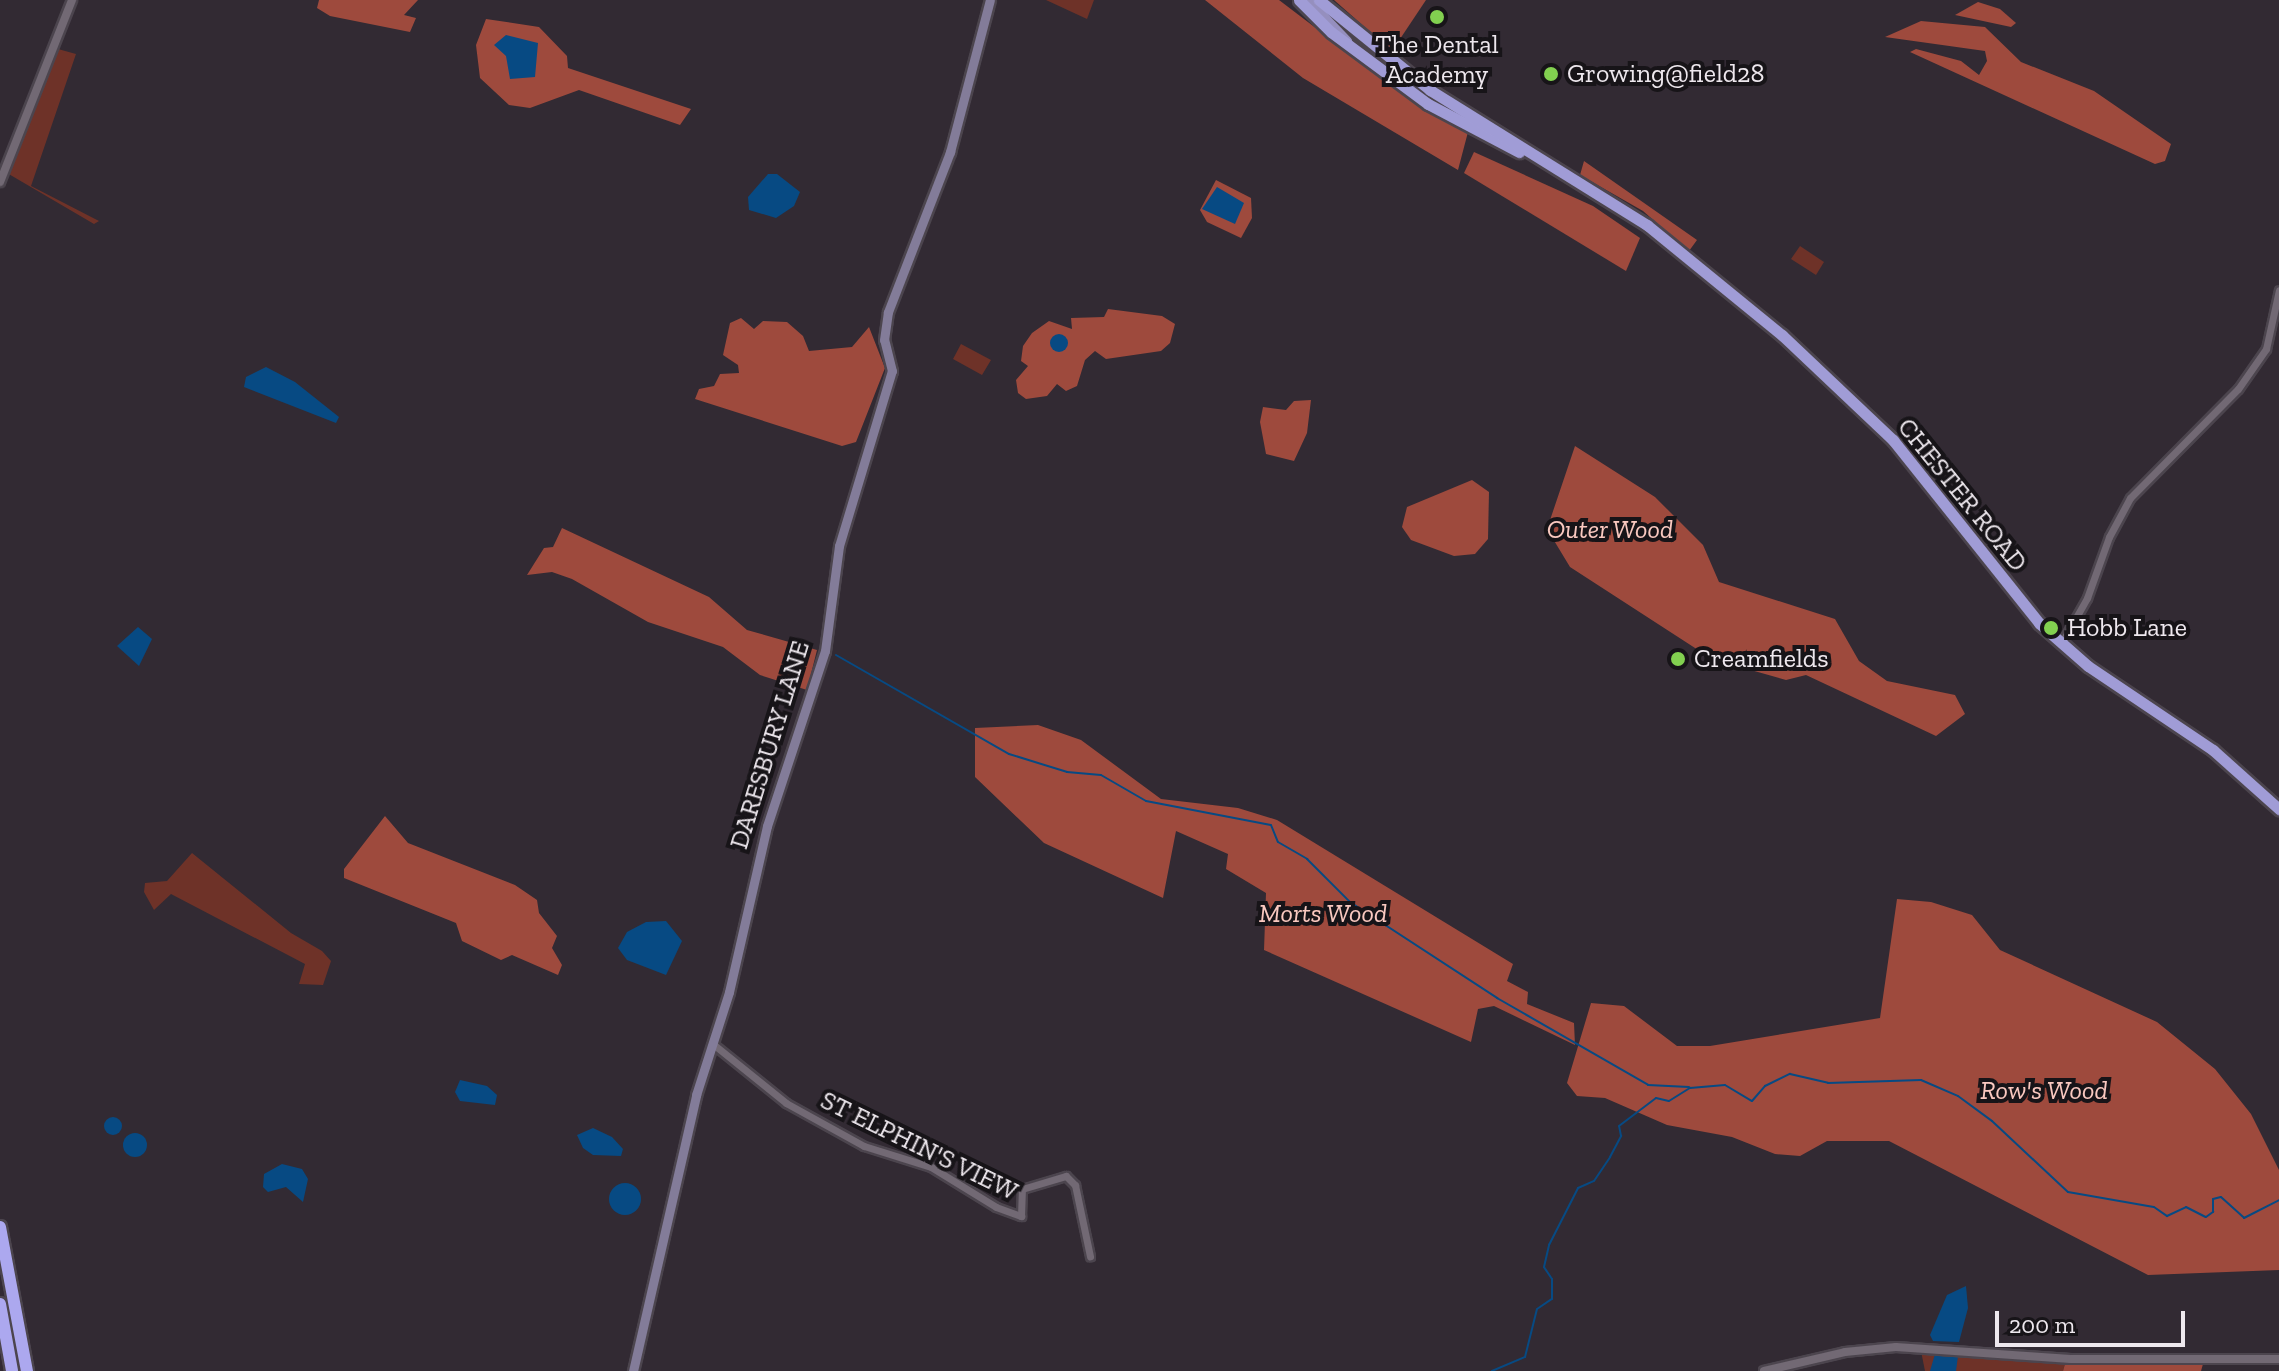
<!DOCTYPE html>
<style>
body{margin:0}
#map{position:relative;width:2279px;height:1371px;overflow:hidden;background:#322a33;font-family:"Zilla Slab",serif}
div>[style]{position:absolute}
.green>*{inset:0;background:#6e3228}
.forest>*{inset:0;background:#9e4a3d}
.water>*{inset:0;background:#074a83}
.round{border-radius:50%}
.stream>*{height:2px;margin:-1px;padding:0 1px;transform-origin:1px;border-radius:1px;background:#074a83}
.roads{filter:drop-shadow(2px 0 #4c454e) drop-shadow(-2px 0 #4c454e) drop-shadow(0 2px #4c454e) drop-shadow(0 -2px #4c454e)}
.minor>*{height:7px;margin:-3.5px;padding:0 3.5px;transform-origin:3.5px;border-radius:3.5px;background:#726974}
.tertiary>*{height:8px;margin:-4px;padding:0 4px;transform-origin:4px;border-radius:4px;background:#726974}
.secondary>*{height:9px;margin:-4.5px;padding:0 4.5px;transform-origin:4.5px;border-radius:4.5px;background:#837c99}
.primary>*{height:11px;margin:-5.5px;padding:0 5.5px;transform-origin:5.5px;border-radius:5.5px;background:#958fbe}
.trunk>*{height:11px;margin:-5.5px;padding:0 5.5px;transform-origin:5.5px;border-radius:5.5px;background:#a09cd6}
.motorway>*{height:12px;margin:-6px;padding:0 6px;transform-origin:6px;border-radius:6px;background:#aca8ef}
.dots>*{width:22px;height:22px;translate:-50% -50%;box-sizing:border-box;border:4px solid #171418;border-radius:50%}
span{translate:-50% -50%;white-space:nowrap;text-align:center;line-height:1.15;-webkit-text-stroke:8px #171418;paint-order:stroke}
.poi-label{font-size:26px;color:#eee8ee}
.left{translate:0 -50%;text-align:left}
.street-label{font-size:26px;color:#eee8ee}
.park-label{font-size:26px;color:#fac9c0;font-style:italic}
.scale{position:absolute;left:1995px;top:1311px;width:190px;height:36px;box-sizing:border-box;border:4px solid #eee8ee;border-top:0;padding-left:10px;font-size:24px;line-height:28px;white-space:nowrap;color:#eee8ee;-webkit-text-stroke:6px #171418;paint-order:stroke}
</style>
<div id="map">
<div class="green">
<i style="clip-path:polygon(1046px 0,1094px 0,1087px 19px)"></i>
<i style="clip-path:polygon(58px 49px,76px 54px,31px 186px,99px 221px,94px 224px,7px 173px)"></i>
<i style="clip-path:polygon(1800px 246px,1824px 262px,1816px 275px,1791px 259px)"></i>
<i style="clip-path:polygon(961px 344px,991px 360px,982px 375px,953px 359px)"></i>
<i style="clip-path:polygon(192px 853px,291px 933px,322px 951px,331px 961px,323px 985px,299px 984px,305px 964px,171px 894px,154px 910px,144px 892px,145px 883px,167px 881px)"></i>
<i style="clip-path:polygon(1921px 1351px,2037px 1360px,2065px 1364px,2063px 1371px,1925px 1371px)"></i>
</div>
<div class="forest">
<i style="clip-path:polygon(319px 0,418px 0,404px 15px,416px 18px,410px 32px,330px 16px,317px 8px)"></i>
<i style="clip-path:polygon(1205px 0,1279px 0,1396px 89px,1468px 132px,1458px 170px,1303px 78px)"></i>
<i style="clip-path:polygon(1334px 0,1426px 0,1392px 51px)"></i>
<i style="clip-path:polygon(1978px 2px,2000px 9px,2016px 23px,2011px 27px,1955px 15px)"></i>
<i style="clip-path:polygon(486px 19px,539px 27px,567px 56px,568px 68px,691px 109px,680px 125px,579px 90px,530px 108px,509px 105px,480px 78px,476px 45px)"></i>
<i style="clip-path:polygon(1921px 21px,1985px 27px,2021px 62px,2094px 91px,2171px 144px,2165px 161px,2155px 164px,1910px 52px,1916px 49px,1961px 61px,1979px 75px,1987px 61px,1985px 51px,1885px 37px)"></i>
<i style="clip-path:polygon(1474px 152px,1593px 206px,1640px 238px,1626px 271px,1464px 173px)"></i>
<i style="clip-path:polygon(1584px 161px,1697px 240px,1689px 251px,1643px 211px,1580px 175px)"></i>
<i style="clip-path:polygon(1216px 180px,1251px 198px,1252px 218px,1241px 238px,1207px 222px,1200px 210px)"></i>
<i style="clip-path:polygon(1108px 309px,1162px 316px,1175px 324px,1170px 343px,1161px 351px,1106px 359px,1095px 351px,1085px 360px,1077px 386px,1066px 391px,1057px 384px,1047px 396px,1026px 399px,1018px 393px,1016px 380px,1028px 366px,1021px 361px,1023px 346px,1032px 333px,1049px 321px,1072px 329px,1071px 318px,1104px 317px)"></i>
<i style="clip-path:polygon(741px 318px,754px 329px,763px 321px,787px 322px,803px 336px,809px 351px,852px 347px,869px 327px,885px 368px,856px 442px,842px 446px,695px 399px,699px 389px,714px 386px,720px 374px,739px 373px,738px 365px,723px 355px,730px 323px)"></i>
<i style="clip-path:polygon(1311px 400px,1307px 433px,1294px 461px,1266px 454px,1260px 422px,1263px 407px,1286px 410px,1294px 401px)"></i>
<i style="clip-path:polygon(1575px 446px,1655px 497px,1703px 545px,1719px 582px,1835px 619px,1859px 661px,1887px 681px,1955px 695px,1965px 714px,1936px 736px,1806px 675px,1786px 680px,1712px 659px,1570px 567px,1547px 529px)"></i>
<i style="clip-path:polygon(1472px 480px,1489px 492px,1488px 539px,1475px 554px,1454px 556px,1411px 540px,1402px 527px,1407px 507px)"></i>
<i style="clip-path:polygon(562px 528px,709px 597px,747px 630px,817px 650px,807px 690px,760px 675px,723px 647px,648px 622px,572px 579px,552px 572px,527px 575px,544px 548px,553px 547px)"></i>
<i style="clip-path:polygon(1038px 725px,1081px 740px,1161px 799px,1238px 808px,1277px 820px,1513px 964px,1507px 981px,1528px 992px,1527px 1004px,1574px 1023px,1575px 1045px,1494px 1006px,1478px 1009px,1471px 1042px,1264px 950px,1266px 893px,1226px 869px,1228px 854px,1176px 831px,1163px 898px,1044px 843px,975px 777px,975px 728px)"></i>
<i style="clip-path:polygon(385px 816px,408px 843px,515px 885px,537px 900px,539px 913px,557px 936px,552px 948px,562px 965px,558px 975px,512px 955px,501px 960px,462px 941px,456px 923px,344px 878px,344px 869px)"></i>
<i style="clip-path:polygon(1897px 899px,1931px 902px,1972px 915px,2000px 950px,2157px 1022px,2215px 1069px,2251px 1114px,2279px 1170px,2279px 1270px,2148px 1275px,1889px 1141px,1827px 1141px,1800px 1156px,1775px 1154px,1732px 1137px,1667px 1125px,1605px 1098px,1577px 1096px,1567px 1083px,1591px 1003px,1624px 1006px,1677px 1046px,1710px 1046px,1880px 1018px)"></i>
<i style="clip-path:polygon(2065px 1364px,2203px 1364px,2201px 1371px,2063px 1371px)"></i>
</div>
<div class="water">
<i style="clip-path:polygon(506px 35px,538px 43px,535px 77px,510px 79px,506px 56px,494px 45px)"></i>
<i style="clip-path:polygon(768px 174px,777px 174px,800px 192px,794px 206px,776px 218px,749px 210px,748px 197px)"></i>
<i style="clip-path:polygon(1217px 187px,1244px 203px,1235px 224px,1202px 209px)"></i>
<i class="round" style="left:1050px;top:334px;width:18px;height:18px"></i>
<i style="clip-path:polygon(266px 367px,295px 382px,339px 417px,336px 423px,244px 387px,246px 377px)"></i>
<i style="clip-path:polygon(138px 627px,152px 639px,139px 666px,117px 646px)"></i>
<i style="clip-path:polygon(666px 921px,682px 941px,666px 975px,627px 960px,618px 948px,627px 932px,646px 922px)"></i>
<i style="clip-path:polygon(460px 1080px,487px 1086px,497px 1095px,495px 1105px,460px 1101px,455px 1092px)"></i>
<i class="round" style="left:104px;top:1117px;width:18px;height:18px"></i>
<i style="clip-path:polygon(593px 1128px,612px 1137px,623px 1149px,621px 1156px,593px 1155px,583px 1148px,577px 1135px)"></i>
<i class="round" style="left:123px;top:1133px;width:24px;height:24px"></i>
<i style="clip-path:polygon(282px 1164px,302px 1169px,308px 1179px,303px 1202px,286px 1187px,268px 1192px,263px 1187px,264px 1174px)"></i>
<i class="round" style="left:609px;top:1183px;width:32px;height:32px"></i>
<i style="clip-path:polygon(1966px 1286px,1968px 1308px,1959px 1342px,1933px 1341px,1930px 1335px,1947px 1295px)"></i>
<i style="clip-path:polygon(1935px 1354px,1958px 1356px,1956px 1371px,1930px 1371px)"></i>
</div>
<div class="stream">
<i style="left:836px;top:655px;width:199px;rotate:29.8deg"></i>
<i style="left:1009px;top:754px;width:61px;rotate:17.2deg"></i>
<i style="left:1067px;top:772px;width:34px;rotate:5deg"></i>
<i style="left:1101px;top:775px;width:52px;rotate:30deg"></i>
<i style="left:1146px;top:801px;width:127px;rotate:10.9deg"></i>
<i style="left:1271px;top:825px;width:18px;rotate:68deg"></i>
<i style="left:1278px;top:842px;width:34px;rotate:30deg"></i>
<i style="left:1307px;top:859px;width:61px;rotate:45deg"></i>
<i style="left:1350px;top:902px;width:176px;rotate:33.1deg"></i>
<i style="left:1497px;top:998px;width:174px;rotate:29.9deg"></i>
<i style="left:1648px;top:1085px;width:41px;rotate:2.8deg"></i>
<i style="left:1492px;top:1371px;width:36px;rotate:-23deg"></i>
<i style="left:1525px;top:1357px;width:49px;rotate:-76deg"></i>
<i style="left:1537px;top:1309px;width:18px;rotate:-34deg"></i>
<i style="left:1552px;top:1299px;width:20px;rotate:-90deg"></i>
<i style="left:1552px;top:1279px;width:14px;rotate:-124deg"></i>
<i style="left:1544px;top:1267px;width:23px;rotate:-77deg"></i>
<i style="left:1549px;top:1245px;width:64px;rotate:-63deg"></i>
<i style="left:1578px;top:1188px;width:17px;rotate:-24deg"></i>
<i style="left:1594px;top:1181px;width:29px;rotate:-56deg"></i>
<i style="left:1610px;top:1157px;width:24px;rotate:-62deg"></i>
<i style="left:1621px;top:1136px;width:10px;rotate:-101deg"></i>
<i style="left:1619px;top:1126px;width:46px;rotate:-37.1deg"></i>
<i style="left:1656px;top:1098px;width:13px;rotate:13deg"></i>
<i style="left:1669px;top:1101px;width:25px;rotate:-32deg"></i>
<i style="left:1690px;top:1088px;width:35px;rotate:-5deg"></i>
<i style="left:1725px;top:1085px;width:31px;rotate:31deg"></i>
<i style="left:1752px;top:1101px;width:20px;rotate:-49deg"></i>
<i style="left:1765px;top:1086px;width:28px;rotate:-26deg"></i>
<i style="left:1790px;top:1074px;width:39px;rotate:13deg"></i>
<i style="left:1828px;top:1083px;width:93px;rotate:-1.8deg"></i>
<i style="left:1921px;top:1080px;width:40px;rotate:23.4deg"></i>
<i style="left:1958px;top:1096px;width:42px;rotate:36.3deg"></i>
<i style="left:1992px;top:1121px;width:104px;rotate:43.1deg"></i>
<i style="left:2068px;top:1192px;width:87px;rotate:9.9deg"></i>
<i style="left:2154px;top:1207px;width:16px;rotate:35deg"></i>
<i style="left:2167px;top:1216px;width:21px;rotate:-25deg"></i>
<i style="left:2186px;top:1207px;width:22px;rotate:27deg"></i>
<i style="left:2206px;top:1217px;width:9px;rotate:-36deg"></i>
<i style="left:2213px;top:1212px;width:13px;rotate:-90deg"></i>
<i style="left:2213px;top:1199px;width:8px;rotate:-14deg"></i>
<i style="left:2221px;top:1197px;width:31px;rotate:42deg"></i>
<i style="left:2244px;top:1218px;width:39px;rotate:-27deg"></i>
</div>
<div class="roads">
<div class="minor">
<i style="left:2061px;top:644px;width:53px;rotate:-60.5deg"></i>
<i style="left:2087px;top:598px;width:65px;rotate:-70.2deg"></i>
<i style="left:2109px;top:537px;width:44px;rotate:-61.7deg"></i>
<i style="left:2130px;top:498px;width:153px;rotate:-45.3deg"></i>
<i style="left:2238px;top:389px;width:49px;rotate:-55deg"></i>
<i style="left:2266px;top:349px;width:60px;rotate:-77.6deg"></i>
<i style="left:713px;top:1044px;width:94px;rotate:38.9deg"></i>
<i style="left:786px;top:1103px;width:89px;rotate:28.9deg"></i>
<i style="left:864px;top:1146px;width:70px;rotate:17.4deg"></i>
<i style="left:931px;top:1167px;width:76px;rotate:31.6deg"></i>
<i style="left:996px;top:1207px;width:27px;rotate:20deg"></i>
<i style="left:1021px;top:1216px;width:27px;rotate:-88deg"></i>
<i style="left:1022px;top:1189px;width:46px;rotate:-16.5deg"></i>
<i style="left:1066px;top:1176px;width:13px;rotate:45deg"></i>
<i style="left:1075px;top:1185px;width:73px;rotate:78.1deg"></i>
</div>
<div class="tertiary">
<i style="left:0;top:182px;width:196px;rotate:-68.4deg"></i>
<i style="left:1764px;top:1371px;width:83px;rotate:-13.2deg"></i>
<i style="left:1845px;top:1352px;width:51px;rotate:-5.6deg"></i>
<i style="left:1896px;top:1347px;width:175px;rotate:3.9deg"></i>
<i style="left:2071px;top:1359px;width:208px"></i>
</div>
<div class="secondary">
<i style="left:633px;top:1371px;width:283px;rotate:-77.1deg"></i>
<i style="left:696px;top:1095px;width:108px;rotate:-72.2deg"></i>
<i style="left:729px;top:992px;width:170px;rotate:-77.1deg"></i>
<i style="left:767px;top:826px;width:184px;rotate:-71.7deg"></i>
<i style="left:825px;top:651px;width:106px;rotate:-82.4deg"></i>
<i style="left:839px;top:546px;width:183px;rotate:-73.2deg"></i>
<i style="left:892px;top:371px;width:32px;rotate:-104deg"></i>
<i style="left:884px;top:340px;width:28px;rotate:-82deg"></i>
<i style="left:888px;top:312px;width:172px;rotate:-68.8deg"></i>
<i style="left:950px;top:152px;width:157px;rotate:-75.3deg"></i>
</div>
<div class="primary">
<i style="left:1307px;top:0;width:57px;rotate:46.4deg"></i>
</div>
<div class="trunk">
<i style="left:1299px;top:0;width:45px;rotate:45deg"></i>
<i style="left:1331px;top:32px;width:121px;rotate:36.6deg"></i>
<i style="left:1428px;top:104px;width:103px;rotate:27.8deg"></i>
<i style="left:1319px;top:0;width:143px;rotate:39deg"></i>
<i style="left:1430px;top:90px;width:256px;rotate:31.9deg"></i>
<i style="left:1647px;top:225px;width:174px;rotate:39.2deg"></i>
<i style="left:1782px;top:335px;width:153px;rotate:43.4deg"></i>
<i style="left:1893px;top:440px;width:234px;rotate:51.4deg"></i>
<i style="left:2039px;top:623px;width:65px;rotate:41.3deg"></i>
<i style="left:2088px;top:666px;width:151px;rotate:33.9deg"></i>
<i style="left:2213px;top:750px;width:89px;rotate:41.8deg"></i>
</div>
<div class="motorway">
<i style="left:0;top:1227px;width:147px;rotate:79.4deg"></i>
<i style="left:0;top:1304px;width:68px;rotate:79.8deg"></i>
</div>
</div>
<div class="dots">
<i style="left:1437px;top:17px;background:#82d050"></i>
<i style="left:1551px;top:74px;background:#82d050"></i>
<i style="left:2051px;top:628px;background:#82d050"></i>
<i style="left:1678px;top:659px;background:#82d050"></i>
</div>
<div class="poi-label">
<span style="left:1437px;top:60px">The Dental<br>Academy</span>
<span class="left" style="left:1567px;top:74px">Growing@field28</span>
<span class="left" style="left:2067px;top:628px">Hobb Lane</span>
<span class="left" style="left:1694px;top:659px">Creamfields</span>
</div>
<div class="street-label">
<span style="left:1962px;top:495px;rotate:51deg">CHESTER ROAD</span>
<span style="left:770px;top:745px;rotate:-73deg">DARESBURY LANE</span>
<span style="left:919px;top:1146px;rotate:26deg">ST ELPHIN'S VIEW</span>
</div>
<div class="park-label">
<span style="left:1610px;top:530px">Outer Wood</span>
<span style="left:1323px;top:914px">Morts Wood</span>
<span style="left:2044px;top:1091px">Row's Wood</span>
</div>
<div class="scale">200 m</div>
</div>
